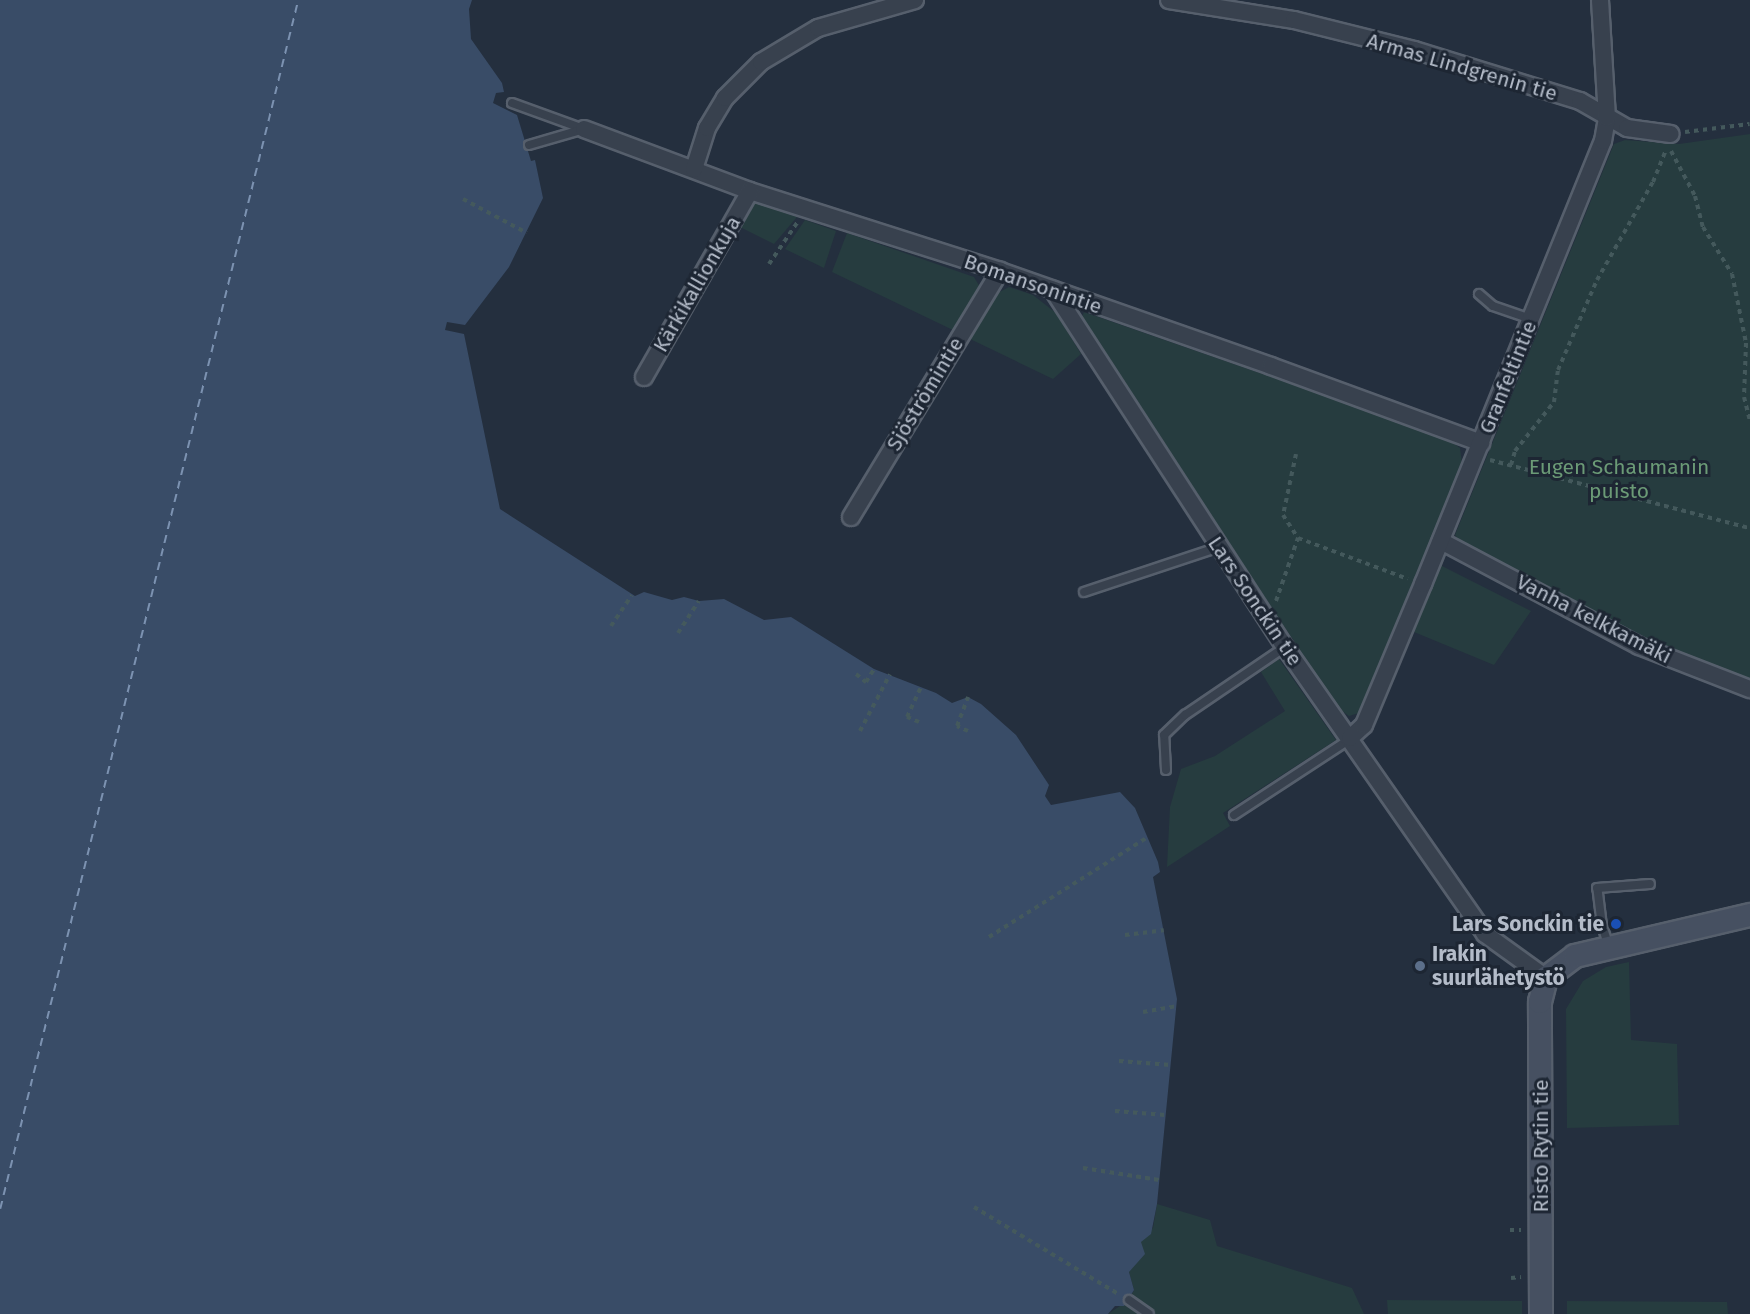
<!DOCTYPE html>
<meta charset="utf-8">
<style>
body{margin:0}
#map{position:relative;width:1750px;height:1314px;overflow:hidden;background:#242f3e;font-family:"Fira Sans",sans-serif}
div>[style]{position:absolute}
.green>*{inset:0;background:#263c3f}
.water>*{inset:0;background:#394c67}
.ferry>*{height:1.5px;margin-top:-0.75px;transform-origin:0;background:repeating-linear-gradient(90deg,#7c92b1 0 8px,transparent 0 14px)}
.path>*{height:4px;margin-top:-2px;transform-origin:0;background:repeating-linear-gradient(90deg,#44595c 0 4.5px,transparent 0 9px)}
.roads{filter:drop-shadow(2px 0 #565f6c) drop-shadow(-2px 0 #565f6c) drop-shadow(0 2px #565f6c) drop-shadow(0 -2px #565f6c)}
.lane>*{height:8px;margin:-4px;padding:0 4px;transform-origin:4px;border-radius:4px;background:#38414e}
.street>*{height:16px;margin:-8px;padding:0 8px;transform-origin:8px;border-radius:8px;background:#38414e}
.secondary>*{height:22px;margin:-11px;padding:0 11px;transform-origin:11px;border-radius:11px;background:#465061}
.dots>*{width:16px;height:16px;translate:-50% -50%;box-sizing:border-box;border:3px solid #1d2633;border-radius:50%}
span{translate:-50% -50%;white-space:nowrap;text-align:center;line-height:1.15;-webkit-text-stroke:6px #1d2633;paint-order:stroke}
.street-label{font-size:21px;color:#b4bcc9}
.park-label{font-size:21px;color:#6b9a76}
.poi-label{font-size:21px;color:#b4bcc9;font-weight:700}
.right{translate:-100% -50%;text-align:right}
.left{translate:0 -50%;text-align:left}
</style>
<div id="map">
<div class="green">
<i style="clip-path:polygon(1750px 134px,1750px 682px,1667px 652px,1461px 544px,1455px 535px,1614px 144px,1625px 140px,1679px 144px)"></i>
<i style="clip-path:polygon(756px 203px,797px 217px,774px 244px,736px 225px,749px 205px)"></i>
<i style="clip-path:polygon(805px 220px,836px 231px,824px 268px,785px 249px)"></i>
<i style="clip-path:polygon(847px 233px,974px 277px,981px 289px,955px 331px,832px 272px)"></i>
<i style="clip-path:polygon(1009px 287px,1033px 295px,1056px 313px,1081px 354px,1053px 379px,968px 338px,992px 296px)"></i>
<i style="clip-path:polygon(1084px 312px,1447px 438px,1460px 448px,1462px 463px,1359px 713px,1349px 716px,1339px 709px,1084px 326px,1081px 319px)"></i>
<i style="clip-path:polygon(1440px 565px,1531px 611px,1494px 665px,1414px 632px)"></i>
<i style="clip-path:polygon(1279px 659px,1336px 740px,1223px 813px,1230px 826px,1167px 867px,1170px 807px,1181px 769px,1215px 756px,1285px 711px,1261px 672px)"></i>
<i style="clip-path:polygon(1629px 962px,1631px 1040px,1677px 1044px,1679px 1125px,1567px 1128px,1566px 1009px,1583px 981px,1606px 967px)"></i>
<i style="clip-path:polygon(1157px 1204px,1210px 1220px,1217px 1246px,1352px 1288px,1364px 1314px,1108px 1314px,1129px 1300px,1134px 1290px,1129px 1272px,1143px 1237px,1153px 1228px)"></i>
<i style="clip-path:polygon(1387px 1300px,1522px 1301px,1522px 1314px,1388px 1314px)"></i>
<i style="clip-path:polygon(1567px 1301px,1727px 1302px,1728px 1314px,1567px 1314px)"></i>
</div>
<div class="water">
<i style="clip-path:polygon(0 0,472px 0,469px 9px,471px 39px,502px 83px,504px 92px,496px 93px,493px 103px,517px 115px,531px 161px,535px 160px,543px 198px,509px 267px,465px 325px,447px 322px,445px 330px,464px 334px,500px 509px,635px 596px,644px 592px,672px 600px,684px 597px,699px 601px,724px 599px,764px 620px,791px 617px,874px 669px,936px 693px,952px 703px,968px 697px,981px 704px,1016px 735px,1049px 785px,1045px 796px,1051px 805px,1120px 792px,1135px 808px,1158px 862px,1160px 872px,1153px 877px,1177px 999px,1157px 1204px,1151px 1234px,1141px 1242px,1145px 1254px,1129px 1272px,1134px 1290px,1124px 1306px,1115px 1306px,1108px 1314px,0 1314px)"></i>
</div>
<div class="ferry">
<i style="left:0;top:1209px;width:1245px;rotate:-76.15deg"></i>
</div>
<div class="path">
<i style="left:1685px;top:132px;width:65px;rotate:-7deg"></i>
<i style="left:1671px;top:151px;width:51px;rotate:61.9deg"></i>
<i style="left:1695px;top:196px;width:32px;rotate:76deg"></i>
<i style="left:1703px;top:227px;width:55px;rotate:58.3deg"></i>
<i style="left:1732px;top:274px;width:70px;rotate:78.5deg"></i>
<i style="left:1746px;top:343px;width:54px;rotate:92.1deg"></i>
<i style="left:1744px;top:397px;width:25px;rotate:76deg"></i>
<i style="left:463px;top:199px;width:72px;rotate:28deg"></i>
<i style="left:769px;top:264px;width:50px;rotate:-55.7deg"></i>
<i style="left:1296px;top:454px;width:62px;rotate:102deg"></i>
<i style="left:1283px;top:515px;width:27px;rotate:57deg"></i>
<i style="left:1298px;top:538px;width:117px;rotate:20.4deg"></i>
<i style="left:1490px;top:460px;width:269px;rotate:14.7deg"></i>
<i style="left:1511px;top:465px;width:15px;rotate:-74deg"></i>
<i style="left:1515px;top:451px;width:63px;rotate:-51.5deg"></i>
<i style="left:1554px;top:402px;width:32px;rotate:-83deg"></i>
<i style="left:1558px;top:370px;width:98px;rotate:-66.6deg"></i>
<i style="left:1597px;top:280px;width:113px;rotate:-60.3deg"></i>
<i style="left:1653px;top:182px;width:35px;rotate:-68deg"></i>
<i style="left:1276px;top:601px;width:67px;rotate:-70.8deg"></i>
<i style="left:611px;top:626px;width:37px;rotate:-56deg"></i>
<i style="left:678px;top:633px;width:38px;rotate:-57deg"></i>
<i style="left:856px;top:674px;width:13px;rotate:39deg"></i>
<i style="left:866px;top:682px;width:15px;rotate:-58deg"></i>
<i style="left:919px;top:722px;width:13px;rotate:-157deg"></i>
<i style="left:907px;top:717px;width:33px;rotate:-65deg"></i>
<i style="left:860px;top:731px;width:64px;rotate:-62.2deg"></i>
<i style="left:968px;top:731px;width:12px;rotate:-156deg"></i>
<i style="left:957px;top:726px;width:31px;rotate:-69deg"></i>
<i style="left:1125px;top:935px;width:39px;rotate:-7deg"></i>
<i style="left:989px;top:937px;width:188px;rotate:-32.2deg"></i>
<i style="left:1143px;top:1012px;width:34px;rotate:-10deg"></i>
<i style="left:1119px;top:1061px;width:52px;rotate:4.4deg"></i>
<i style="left:1115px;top:1111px;width:50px;rotate:4.6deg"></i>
<i style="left:1083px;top:1168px;width:77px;rotate:9deg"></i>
<i style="left:974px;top:1207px;width:170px;rotate:31.1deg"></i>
<i style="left:1510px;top:1230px;width:11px"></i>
<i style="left:1511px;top:1278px;width:10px;rotate:-6deg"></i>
</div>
<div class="roads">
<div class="lane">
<i style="left:512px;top:103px;width:77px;rotate:19.9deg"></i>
<i style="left:529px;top:145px;width:57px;rotate:-16.2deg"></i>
<i style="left:1479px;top:294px;width:18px;rotate:41deg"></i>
<i style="left:1493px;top:306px;width:40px;rotate:18.9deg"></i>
<i style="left:1084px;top:592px;width:142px;rotate:-18.4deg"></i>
<i style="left:1166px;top:770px;width:35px;rotate:-93deg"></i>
<i style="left:1164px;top:735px;width:29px;rotate:-44deg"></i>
<i style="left:1185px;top:715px;width:121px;rotate:-34.2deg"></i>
<i style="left:1234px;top:815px;width:139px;rotate:-33.2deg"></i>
<i style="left:1609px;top:947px;width:22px;rotate:-108deg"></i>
<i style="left:1602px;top:926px;width:38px;rotate:-97deg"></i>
<i style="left:1597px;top:888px;width:53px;rotate:-4.3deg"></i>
<i style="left:1129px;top:1300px;width:24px;rotate:35deg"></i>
</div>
<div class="street">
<i style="left:1169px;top:0;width:127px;rotate:9.1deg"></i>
<i style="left:1294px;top:20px;width:124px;rotate:14deg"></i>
<i style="left:1414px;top:50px;width:174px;rotate:17.1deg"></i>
<i style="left:1580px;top:101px;width:54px;rotate:29.9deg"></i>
<i style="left:1627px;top:128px;width:44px;rotate:7.8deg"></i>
<i style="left:584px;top:129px;width:177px;rotate:20.5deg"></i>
<i style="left:750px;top:191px;width:262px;rotate:17.7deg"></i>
<i style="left:1000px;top:271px;width:287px;rotate:19.3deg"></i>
<i style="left:1271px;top:366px;width:224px;rotate:20.1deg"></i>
<i style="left:694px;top:169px;width:43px;rotate:-72.4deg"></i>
<i style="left:707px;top:128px;width:35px;rotate:-59deg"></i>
<i style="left:725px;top:98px;width:51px;rotate:-45deg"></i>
<i style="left:761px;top:62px;width:66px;rotate:-30.8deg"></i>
<i style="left:818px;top:28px;width:101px;rotate:-16.1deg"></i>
<i style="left:1053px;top:290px;width:426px;rotate:57deg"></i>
<i style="left:1285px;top:647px;width:350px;rotate:55.1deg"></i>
<i style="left:1485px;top:934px;width:75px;rotate:35.8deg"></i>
<i style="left:644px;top:377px;width:214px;rotate:-60.3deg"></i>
<i style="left:851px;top:517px;width:288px;rotate:-58.8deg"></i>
<i style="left:1441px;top:541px;width:224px;rotate:27.9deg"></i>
<i style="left:1639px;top:646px;width:119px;rotate:21.2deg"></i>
<i style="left:1350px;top:738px;width:19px;rotate:-43deg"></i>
<i style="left:1364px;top:725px;width:153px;rotate:-67.3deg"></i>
<i style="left:1423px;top:584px;width:478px;rotate:-67.9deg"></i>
<i style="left:1603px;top:141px;width:23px;rotate:-80deg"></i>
<i style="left:1607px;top:118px;width:118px;rotate:-93.4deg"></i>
</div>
<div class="secondary">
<i style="left:1541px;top:1314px;width:312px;rotate:-90.2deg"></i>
<i style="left:1540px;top:1002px;width:25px;rotate:-76deg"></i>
<i style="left:1546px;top:978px;width:36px;rotate:-37deg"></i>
<i style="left:1575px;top:956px;width:180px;rotate:-13.2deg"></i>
</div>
</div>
<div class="dots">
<i style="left:1616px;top:924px;background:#1a4fb4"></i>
<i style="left:1420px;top:966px;background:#5c6f8a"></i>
</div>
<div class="street-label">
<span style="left:1462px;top:67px;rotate:16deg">Armas Lindgrenin tie</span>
<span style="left:697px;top:284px;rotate:-60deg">Kärkikallionkuja</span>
<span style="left:1033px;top:284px;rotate:19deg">Bomansonintie</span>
<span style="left:1508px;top:377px;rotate:-68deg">Granfeltintie</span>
<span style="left:925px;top:394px;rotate:-59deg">Sjöströmintie</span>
<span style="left:1255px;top:601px;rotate:56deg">Lars Sonckin tie</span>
<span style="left:1594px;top:619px;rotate:27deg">Vanha kelkkamäki</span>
<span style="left:1541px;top:1146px;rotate:-90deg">Risto Rytin tie</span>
</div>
<div class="park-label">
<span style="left:1619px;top:479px">Eugen Schaumanin<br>puisto</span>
</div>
<div class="poi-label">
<span class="right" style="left:1604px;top:924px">Lars Sonckin tie</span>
<span class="left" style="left:1432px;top:966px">Irakin<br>suurlähetystö</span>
</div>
</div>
